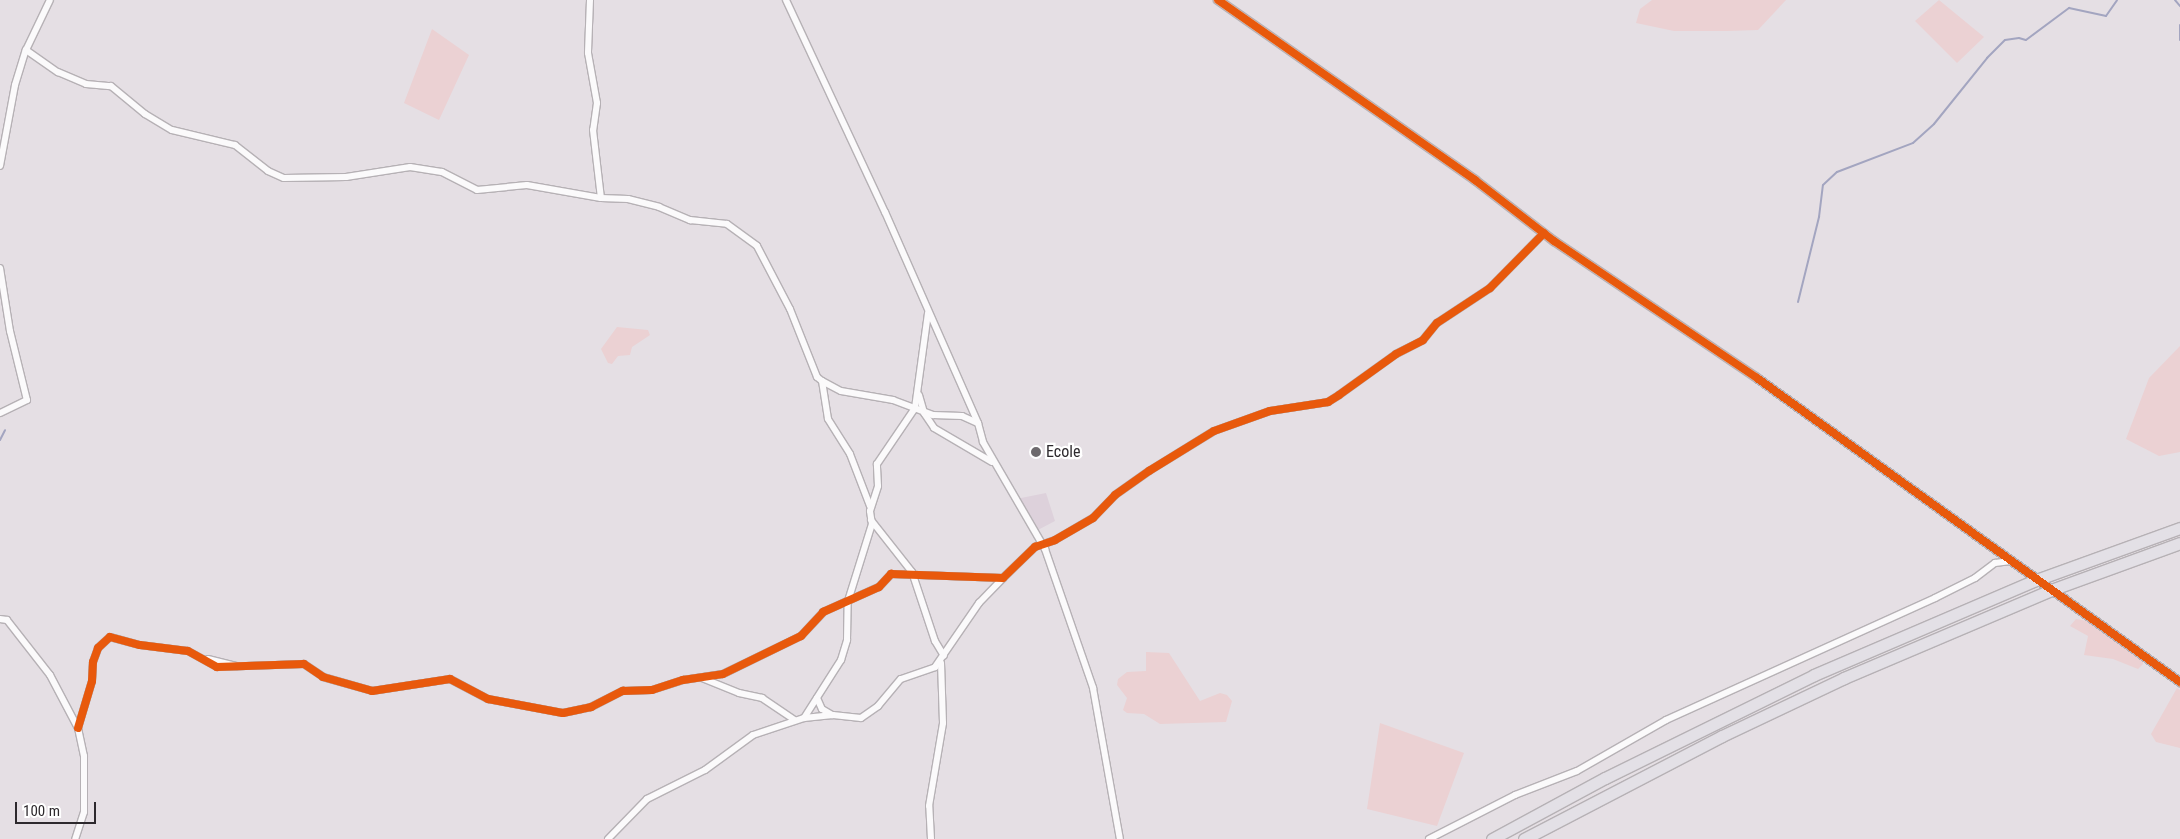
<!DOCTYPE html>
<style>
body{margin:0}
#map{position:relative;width:2180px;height:839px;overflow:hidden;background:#e5dfe4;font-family:"Roboto Condensed",sans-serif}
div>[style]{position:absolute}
.built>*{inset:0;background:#ddd1db}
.green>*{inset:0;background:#ebd1d3}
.stream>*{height:2px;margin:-1px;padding:0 1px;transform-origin:1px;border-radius:1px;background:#a3a5c0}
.roads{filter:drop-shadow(1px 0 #b6b1b5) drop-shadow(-1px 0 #b6b1b5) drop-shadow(0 1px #b6b1b5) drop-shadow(0 -1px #b6b1b5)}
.minor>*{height:6px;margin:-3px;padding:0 3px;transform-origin:3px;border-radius:3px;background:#fbfafb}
.tertiary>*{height:8px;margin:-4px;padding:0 4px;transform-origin:4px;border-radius:4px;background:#fbfafb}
.trunk>*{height:11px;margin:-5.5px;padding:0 5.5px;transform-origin:5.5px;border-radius:5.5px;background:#e3e0e6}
.cycleway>*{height:8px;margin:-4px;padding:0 4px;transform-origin:4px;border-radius:4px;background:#e8590c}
.dots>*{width:14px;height:14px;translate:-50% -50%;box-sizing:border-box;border:2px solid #fff;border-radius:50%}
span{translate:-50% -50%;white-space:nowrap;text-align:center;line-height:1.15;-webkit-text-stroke:4.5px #fff;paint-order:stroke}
.poi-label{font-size:16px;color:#2d292d}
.left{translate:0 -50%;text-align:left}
.scale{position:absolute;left:15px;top:802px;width:81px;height:22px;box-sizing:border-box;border:2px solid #2d292d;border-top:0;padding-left:6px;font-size:15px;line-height:18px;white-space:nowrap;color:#2d292d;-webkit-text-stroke:4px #fff;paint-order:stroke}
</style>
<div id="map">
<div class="built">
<i style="clip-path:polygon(1046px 493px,1055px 521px,1034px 532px,1016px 499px)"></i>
</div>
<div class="green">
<i style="clip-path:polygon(1652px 0,1786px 0,1758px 30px,1727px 31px,1674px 31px,1636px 23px,1640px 9px)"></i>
<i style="clip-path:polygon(1939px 0,1984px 37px,1957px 63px,1915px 21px)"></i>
<i style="clip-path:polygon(432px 29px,469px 55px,439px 120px,404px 103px)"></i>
<i style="clip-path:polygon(617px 327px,648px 330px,650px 335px,632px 347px,630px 355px,618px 356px,612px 364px,608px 363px,601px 349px)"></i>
<i style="clip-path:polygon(2180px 346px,2180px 452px,2159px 456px,2126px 439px,2149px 378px)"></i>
<i style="clip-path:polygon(2076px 619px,2087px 621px,2143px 659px,2143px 664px,2138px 669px,2113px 659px,2084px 655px,2088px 636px,2070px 626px)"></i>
<i style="clip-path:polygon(1146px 652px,1169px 653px,1200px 701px,1220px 693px,1227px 695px,1232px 701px,1226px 722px,1160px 724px,1144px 714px,1127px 713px,1123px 710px,1127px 698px,1117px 685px,1118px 679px,1127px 672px,1146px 671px)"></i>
<i style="clip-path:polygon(2177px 688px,2180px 690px,2180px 748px,2156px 742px,2151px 734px)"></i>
<i style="clip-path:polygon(1380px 723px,1464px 753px,1437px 826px,1367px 809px)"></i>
</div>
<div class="stream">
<i style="left:2175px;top:0;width:8px;rotate:50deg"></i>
<i style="left:2180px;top:25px;width:15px;rotate:90deg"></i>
<i style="left:1798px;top:302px;width:88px;rotate:-76.1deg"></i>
<i style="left:1819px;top:217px;width:32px;rotate:-83deg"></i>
<i style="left:1823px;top:185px;width:19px;rotate:-43deg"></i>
<i style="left:1837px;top:172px;width:81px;rotate:-20.9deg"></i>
<i style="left:1913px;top:143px;width:28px;rotate:-42deg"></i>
<i style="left:1934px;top:124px;width:85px;rotate:-51.2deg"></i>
<i style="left:1987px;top:58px;width:25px;rotate:-45deg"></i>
<i style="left:2005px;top:40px;width:14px;rotate:-8deg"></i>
<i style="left:2019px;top:38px;width:7px;rotate:16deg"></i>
<i style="left:2026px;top:40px;width:54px;rotate:-36.7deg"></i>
<i style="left:2069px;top:8px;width:38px;rotate:12deg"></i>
<i style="left:2106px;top:16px;width:19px;rotate:-55deg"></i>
<i style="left:0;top:440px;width:11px;rotate:-63deg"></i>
</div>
<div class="roads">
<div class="minor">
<i style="left:590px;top:0;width:53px;rotate:92.2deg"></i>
<i style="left:588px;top:53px;width:51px;rotate:79.8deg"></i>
<i style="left:597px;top:103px;width:27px;rotate:98deg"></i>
<i style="left:593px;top:130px;width:68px;rotate:83.3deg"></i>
<i style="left:786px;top:0;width:234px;rotate:65deg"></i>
<i style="left:885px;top:212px;width:231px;rotate:66.2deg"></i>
<i style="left:978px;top:423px;width:20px;rotate:75deg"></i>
<i style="left:983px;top:442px;width:124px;rotate:59.9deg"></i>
<i style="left:1045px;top:549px;width:147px;rotate:70.9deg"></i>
<i style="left:1093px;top:688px;width:153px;rotate:79.9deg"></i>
<i style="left:26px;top:50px;width:39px;rotate:35deg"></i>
<i style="left:58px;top:72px;width:30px;rotate:23deg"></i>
<i style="left:86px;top:84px;width:25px;rotate:5deg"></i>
<i style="left:111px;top:86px;width:44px;rotate:39.5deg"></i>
<i style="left:145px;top:114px;width:31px;rotate:31deg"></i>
<i style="left:172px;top:130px;width:65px;rotate:13.4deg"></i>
<i style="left:235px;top:145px;width:42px;rotate:38.2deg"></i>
<i style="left:268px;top:171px;width:17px;rotate:24deg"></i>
<i style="left:284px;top:178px;width:62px;rotate:-0.9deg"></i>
<i style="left:346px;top:177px;width:65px;rotate:-8.9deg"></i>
<i style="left:410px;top:167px;width:32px;rotate:9deg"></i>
<i style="left:442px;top:172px;width:39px;rotate:27deg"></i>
<i style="left:477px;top:190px;width:50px;rotate:-5.7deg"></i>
<i style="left:527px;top:185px;width:75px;rotate:10deg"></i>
<i style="left:601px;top:198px;width:27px;rotate:2deg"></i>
<i style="left:628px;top:199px;width:32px;rotate:14deg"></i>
<i style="left:659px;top:207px;width:34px;rotate:23deg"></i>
<i style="left:690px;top:220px;width:37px;rotate:6deg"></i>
<i style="left:727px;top:224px;width:37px;rotate:36deg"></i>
<i style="left:757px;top:246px;width:71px;rotate:62.4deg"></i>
<i style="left:790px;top:309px;width:73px;rotate:68.3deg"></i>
<i style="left:817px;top:377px;width:6px;rotate:39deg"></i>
<i style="left:822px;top:381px;width:21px;rotate:28deg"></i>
<i style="left:841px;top:391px;width:53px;rotate:9.8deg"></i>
<i style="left:893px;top:400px;width:43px;rotate:20.6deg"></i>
<i style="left:933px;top:415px;width:29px;rotate:2deg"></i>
<i style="left:962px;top:416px;width:17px;rotate:24deg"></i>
<i style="left:0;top:166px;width:82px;rotate:-79.5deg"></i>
<i style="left:15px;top:85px;width:37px;rotate:-73deg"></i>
<i style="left:26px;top:50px;width:55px;rotate:-64.4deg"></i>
<i style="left:0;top:268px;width:64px;rotate:81deg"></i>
<i style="left:10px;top:331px;width:71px;rotate:76.2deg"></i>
<i style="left:27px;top:400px;width:30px;rotate:154deg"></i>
<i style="left:822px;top:381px;width:38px;rotate:81deg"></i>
<i style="left:828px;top:419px;width:41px;rotate:57.8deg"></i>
<i style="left:850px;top:454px;width:56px;rotate:69deg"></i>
<i style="left:919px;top:395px;width:19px;rotate:74deg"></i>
<i style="left:924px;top:413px;width:18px;rotate:56deg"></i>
<i style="left:934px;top:428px;width:67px;rotate:30.4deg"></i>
<i style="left:871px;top:520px;width:66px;rotate:51.7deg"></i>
<i style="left:912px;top:572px;width:73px;rotate:71.6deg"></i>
<i style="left:935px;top:641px;width:17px;rotate:59deg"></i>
<i style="left:0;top:619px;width:7px;rotate:8deg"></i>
<i style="left:7px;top:620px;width:70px;rotate:52deg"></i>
<i style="left:50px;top:675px;width:60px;rotate:62.2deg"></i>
<i style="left:78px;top:728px;width:29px;rotate:78deg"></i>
<i style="left:84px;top:756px;width:56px;rotate:90deg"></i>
<i style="left:84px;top:812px;width:28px;rotate:108deg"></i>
<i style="left:208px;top:659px;width:30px;rotate:14deg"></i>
<i style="left:702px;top:678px;width:40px;rotate:22deg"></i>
<i style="left:739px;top:693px;width:24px;rotate:12deg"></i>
<i style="left:762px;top:698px;width:40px;rotate:34deg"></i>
<i style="left:817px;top:698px;width:12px;rotate:66deg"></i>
<i style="left:822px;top:709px;width:12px;rotate:31deg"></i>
<i style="left:804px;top:718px;width:29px;rotate:-6deg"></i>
<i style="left:833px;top:715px;width:28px;rotate:6deg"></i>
<i style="left:861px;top:718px;width:21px;rotate:-35deg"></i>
<i style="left:878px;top:706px;width:35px;rotate:-50deg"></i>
<i style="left:901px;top:679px;width:36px;rotate:-19deg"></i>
<i style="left:935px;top:667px;width:78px;rotate:-55.5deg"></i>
<i style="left:979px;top:603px;width:35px;rotate:-46deg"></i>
<i style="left:78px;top:728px;width:49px;rotate:-73.4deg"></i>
<i style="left:92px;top:681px;width:19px;rotate:-87deg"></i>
<i style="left:93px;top:662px;width:15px;rotate:-70deg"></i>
<i style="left:98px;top:648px;width:16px;rotate:-43deg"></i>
<i style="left:110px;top:637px;width:31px;rotate:15deg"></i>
<i style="left:140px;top:645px;width:48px;rotate:7.1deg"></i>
<i style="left:188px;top:651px;width:33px;rotate:29deg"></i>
<i style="left:217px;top:667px;width:87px;rotate:-2deg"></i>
<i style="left:304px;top:664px;width:23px;rotate:34deg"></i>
<i style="left:323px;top:677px;width:51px;rotate:15.9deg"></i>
<i style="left:372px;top:691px;width:79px;rotate:-8.7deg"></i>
<i style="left:450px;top:679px;width:43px;rotate:27.8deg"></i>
<i style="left:488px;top:699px;width:76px;rotate:10.6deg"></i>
<i style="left:563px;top:713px;width:29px;rotate:-12deg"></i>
<i style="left:591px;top:707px;width:36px;rotate:-27deg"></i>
<i style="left:623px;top:691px;width:29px;rotate:-2deg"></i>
<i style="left:652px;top:690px;width:33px;rotate:-18deg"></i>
<i style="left:683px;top:680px;width:40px;rotate:-8.5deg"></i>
<i style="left:723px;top:674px;width:87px;rotate:-26deg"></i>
<i style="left:801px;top:636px;width:33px;rotate:-47deg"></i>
<i style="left:823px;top:612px;width:61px;rotate:-24.1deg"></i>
<i style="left:879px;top:587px;width:18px;rotate:-47deg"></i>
<i style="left:891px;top:574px;width:112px;rotate:2deg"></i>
<i style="left:1003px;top:578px;width:45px;rotate:-44.1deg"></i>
<i style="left:1035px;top:547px;width:21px;rotate:-19deg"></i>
<i style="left:1055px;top:540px;width:44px;rotate:-30.1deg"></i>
<i style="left:1093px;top:518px;width:32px;rotate:-46deg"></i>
<i style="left:1115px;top:495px;width:42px;rotate:-35.2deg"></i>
<i style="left:1149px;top:471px;width:76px;rotate:-31.6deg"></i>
<i style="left:1214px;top:431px;width:59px;rotate:-19.7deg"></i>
<i style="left:1270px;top:411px;width:59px;rotate:-8.8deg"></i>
<i style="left:1328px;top:402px;width:13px;rotate:-32deg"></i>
<i style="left:1339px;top:395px;width:70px;rotate:-35.7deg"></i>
<i style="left:1396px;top:354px;width:30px;rotate:-27deg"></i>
<i style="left:1423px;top:340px;width:22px;rotate:-51deg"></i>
<i style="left:1437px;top:323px;width:64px;rotate:-33.4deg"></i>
<i style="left:1490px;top:288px;width:77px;rotate:-45.5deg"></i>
<i style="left:608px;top:839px;width:56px;rotate:-45.7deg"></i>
<i style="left:647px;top:799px;width:65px;rotate:-26.6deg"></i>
<i style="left:705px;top:770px;width:59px;rotate:-36.1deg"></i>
<i style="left:753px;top:735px;width:54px;rotate:-18.4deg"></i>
<i style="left:804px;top:718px;width:69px;rotate:-57.5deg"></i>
<i style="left:841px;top:660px;width:21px;rotate:-73deg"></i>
<i style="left:847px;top:640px;width:39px;rotate:-89deg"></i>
<i style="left:848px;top:601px;width:81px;rotate:-72.7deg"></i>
<i style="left:872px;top:524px;width:13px;rotate:-99deg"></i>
<i style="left:870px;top:511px;width:26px;rotate:-72deg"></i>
<i style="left:878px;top:486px;width:22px;rotate:-93deg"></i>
<i style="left:877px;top:464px;width:68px;rotate:-55.8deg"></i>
<i style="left:915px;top:408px;width:96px;rotate:-82.2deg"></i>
<i style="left:931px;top:839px;width:33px;rotate:-93deg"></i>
<i style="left:929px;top:806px;width:84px;rotate:-80.4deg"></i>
<i style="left:943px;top:723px;width:60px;rotate:-91.9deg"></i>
<i style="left:1429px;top:839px;width:97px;rotate:-27.1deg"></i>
<i style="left:1515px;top:795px;width:66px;rotate:-21.2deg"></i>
<i style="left:1577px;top:771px;width:103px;rotate:-29.8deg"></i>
<i style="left:1666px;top:720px;width:295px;rotate:-24.4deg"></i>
<i style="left:1935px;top:598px;width:45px;rotate:-26.6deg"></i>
<i style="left:1975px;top:578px;width:25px;rotate:-37deg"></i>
<i style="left:1995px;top:563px;width:16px;rotate:-7deg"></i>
</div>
<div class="tertiary">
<i style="left:1218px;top:0;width:314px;rotate:35deg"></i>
<i style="left:1475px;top:180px;width:100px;rotate:37.7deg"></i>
<i style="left:1554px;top:241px;width:245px;rotate:34deg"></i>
<i style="left:1757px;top:378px;width:521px;rotate:35.7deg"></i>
</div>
<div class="trunk">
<i style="left:1492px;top:839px;width:128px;rotate:-28.4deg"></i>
<i style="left:1605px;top:778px;width:233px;rotate:-26.2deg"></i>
<i style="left:1814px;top:675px;width:241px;rotate:-23.2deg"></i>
<i style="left:2036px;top:580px;width:153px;rotate:-19.9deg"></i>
<i style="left:1524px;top:839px;width:223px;rotate:-27.5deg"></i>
<i style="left:1722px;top:736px;width:135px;rotate:-25.4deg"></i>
<i style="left:1844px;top:678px;width:225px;rotate:-23deg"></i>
<i style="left:2051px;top:590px;width:137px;rotate:-20deg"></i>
</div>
</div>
<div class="cycleway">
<i style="left:1218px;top:0;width:314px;rotate:35deg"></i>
<i style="left:1475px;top:180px;width:100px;rotate:37.7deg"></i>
<i style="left:1554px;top:241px;width:245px;rotate:34deg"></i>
<i style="left:1757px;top:378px;width:521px;rotate:35.7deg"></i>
<i style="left:78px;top:728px;width:49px;rotate:-73.4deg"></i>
<i style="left:92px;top:681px;width:19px;rotate:-87deg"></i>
<i style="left:93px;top:662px;width:15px;rotate:-70deg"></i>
<i style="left:98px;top:648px;width:16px;rotate:-43deg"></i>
<i style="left:110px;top:637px;width:31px;rotate:15deg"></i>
<i style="left:140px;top:645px;width:48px;rotate:7.1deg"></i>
<i style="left:188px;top:651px;width:33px;rotate:29deg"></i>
<i style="left:217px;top:667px;width:87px;rotate:-2deg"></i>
<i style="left:304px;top:664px;width:23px;rotate:34deg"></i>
<i style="left:323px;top:677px;width:51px;rotate:15.9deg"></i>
<i style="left:372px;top:691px;width:79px;rotate:-8.7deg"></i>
<i style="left:450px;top:679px;width:43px;rotate:27.8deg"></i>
<i style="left:488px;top:699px;width:76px;rotate:10.6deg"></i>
<i style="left:563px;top:713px;width:29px;rotate:-12deg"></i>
<i style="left:591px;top:707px;width:36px;rotate:-27deg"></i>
<i style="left:623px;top:691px;width:29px;rotate:-2deg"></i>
<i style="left:652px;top:690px;width:33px;rotate:-18deg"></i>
<i style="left:683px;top:680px;width:40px;rotate:-8.5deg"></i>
<i style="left:723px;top:674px;width:87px;rotate:-26deg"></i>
<i style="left:801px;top:636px;width:33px;rotate:-47deg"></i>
<i style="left:823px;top:612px;width:61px;rotate:-24.1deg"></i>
<i style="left:879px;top:587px;width:18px;rotate:-47deg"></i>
<i style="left:891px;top:574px;width:112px;rotate:2deg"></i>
<i style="left:1003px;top:578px;width:45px;rotate:-44.1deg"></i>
<i style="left:1035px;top:547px;width:21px;rotate:-19deg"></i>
<i style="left:1055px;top:540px;width:44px;rotate:-30.1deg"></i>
<i style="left:1093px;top:518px;width:32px;rotate:-46deg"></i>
<i style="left:1115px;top:495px;width:42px;rotate:-35.2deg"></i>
<i style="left:1149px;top:471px;width:76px;rotate:-31.6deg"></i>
<i style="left:1214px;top:431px;width:59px;rotate:-19.7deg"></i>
<i style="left:1270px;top:411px;width:59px;rotate:-8.8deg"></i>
<i style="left:1328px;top:402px;width:13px;rotate:-32deg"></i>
<i style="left:1339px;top:395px;width:70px;rotate:-35.7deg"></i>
<i style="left:1396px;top:354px;width:30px;rotate:-27deg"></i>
<i style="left:1423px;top:340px;width:22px;rotate:-51deg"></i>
<i style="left:1437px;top:323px;width:64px;rotate:-33.4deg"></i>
<i style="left:1490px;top:288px;width:77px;rotate:-45.5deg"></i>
</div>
<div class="dots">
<i style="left:1036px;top:452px;background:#6d696d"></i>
</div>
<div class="poi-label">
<span class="left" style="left:1046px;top:452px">Ecole</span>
</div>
<div class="scale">100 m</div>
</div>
